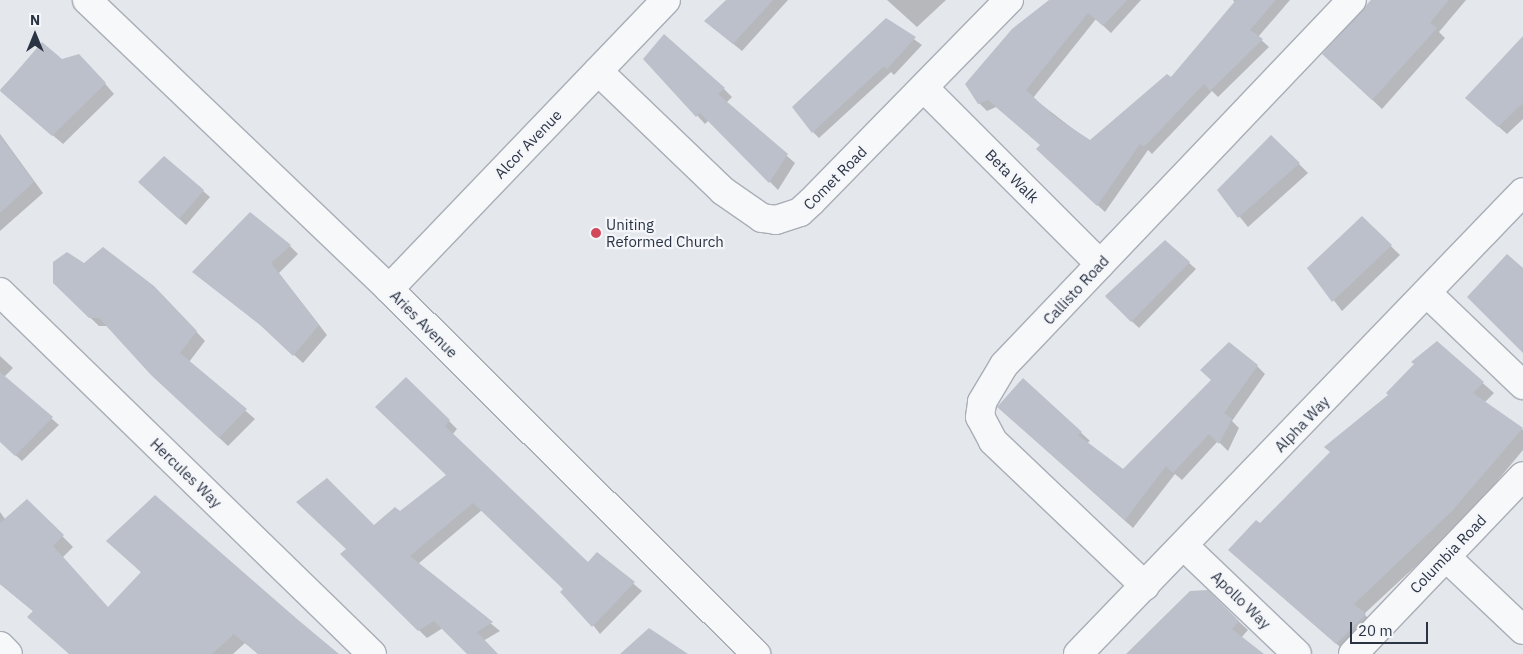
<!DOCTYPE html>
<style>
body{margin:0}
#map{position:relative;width:1523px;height:654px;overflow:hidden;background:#e4e7ec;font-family:"IBM Plex Sans",sans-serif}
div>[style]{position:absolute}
.shadow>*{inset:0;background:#0003}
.building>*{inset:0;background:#bbc0ca}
.roads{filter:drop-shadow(1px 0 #a9aeb7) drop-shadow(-1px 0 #a9aeb7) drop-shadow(0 1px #a9aeb7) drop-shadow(0 -1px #a9aeb7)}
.minor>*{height:28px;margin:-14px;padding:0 14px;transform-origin:14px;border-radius:14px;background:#f7f8fa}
.tertiary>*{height:28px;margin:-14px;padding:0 14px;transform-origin:14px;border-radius:14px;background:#f7f8fa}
.dots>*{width:14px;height:14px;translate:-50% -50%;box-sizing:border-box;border:2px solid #f4f6f9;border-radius:50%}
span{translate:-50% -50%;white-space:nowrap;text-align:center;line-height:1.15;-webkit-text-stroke:4.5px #f4f6f9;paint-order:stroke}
.street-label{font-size:15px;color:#2b3445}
.poi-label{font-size:15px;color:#2b3445}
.left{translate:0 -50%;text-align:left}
.north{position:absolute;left:10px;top:10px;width:50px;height:50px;-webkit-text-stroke:4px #f4f6f9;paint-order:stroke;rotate:0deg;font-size:14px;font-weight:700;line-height:20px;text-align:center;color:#2b3445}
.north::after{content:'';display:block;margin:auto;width:18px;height:22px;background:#2b3445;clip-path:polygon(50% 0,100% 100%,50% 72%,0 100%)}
.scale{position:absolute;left:1350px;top:622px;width:78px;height:22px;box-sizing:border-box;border:2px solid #2b3445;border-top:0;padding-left:6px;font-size:15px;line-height:18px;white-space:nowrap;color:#2b3445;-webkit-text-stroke:4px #f4f6f9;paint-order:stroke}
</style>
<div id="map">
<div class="shadow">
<i style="clip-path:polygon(728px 0,788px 0,742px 51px,705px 21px)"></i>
<i style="clip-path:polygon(887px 0,946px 0,917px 27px)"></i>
<i style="clip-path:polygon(1075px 0,1141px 0,1111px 33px,1096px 19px,1033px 98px,1090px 142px,1171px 79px,1235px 3px,1233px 0,1290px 0,1258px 37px,1269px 47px,1218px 97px,1212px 91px,1152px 154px,1148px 150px,1105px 212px,1045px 156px,1041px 145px,996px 107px,987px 111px,979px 103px)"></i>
<i style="clip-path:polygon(1373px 0,1466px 0,1439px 32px,1445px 38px,1382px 109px,1333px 63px)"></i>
<i style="clip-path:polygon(886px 19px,922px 45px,894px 75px,891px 72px,819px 138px,813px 132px)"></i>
<i style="clip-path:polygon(1523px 38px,1523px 119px,1507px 134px,1475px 106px)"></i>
<i style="clip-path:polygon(42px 44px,61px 61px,89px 65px,114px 94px,63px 144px,0 90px)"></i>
<i style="clip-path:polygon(645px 59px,724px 89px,732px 97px,726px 103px,795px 163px,778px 190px,709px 120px,705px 124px)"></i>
<i style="clip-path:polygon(0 134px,43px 193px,0 231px)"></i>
<i style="clip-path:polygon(1271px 136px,1308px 173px,1248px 227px,1218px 190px)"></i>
<i style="clip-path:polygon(164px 157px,210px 197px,186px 225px,146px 189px)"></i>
<i style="clip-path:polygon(1362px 218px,1400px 255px,1342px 311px,1309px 268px)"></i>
<i style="clip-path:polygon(1165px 242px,1196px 269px,1139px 328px,1106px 297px)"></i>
<i style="clip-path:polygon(290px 246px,298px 254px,279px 273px,327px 335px,303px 363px,269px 332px,194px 272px)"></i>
<i style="clip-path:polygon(84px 265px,163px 296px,205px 341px,189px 362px,255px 419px,228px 446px,162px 384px,108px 326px,99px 326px,54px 283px)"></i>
<i style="clip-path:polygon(1437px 343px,1494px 393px,1484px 403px,1523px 430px,1523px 450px,1463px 522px,1364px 614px,1375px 625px,1347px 653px,1240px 560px,1260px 525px,1390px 396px)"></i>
<i style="clip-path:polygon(0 356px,13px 368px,4px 377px,59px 425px,22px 461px,0 441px)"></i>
<i style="clip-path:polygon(1257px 366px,1265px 374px,1232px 421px,1239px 428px,1228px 451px,1218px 441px,1182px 480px,1175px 474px,1133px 528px,1007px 415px,1023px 379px,1090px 441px,1087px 443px,1124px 470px)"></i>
<i style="clip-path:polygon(406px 378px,457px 429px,452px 435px,588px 563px,597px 553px,642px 591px,600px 634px,565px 589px,482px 510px,418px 564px,500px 631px,483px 641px,496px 654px,469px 654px,443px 628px,427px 638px,342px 554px,374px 527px,400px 513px,448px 476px)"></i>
<i style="clip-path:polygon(27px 500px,73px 547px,63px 557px,109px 609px,142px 573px,108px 541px,337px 654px,258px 654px,245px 643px,233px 654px,70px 654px,34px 612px,0 584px,0 512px,5px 519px)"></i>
<i style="clip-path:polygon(1207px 592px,1248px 630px,1241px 638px,1262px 654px,1127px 654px)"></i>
</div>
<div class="building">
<i style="clip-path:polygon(726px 0,773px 0,733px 44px,704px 21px)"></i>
<i style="clip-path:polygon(1049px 0,1127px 0,1103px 26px,1088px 13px,1026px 90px,1054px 116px,1090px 140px,1167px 74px,1171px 77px,1236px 0,1276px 0,1250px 30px,1263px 39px,1210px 91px,1204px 84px,1144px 147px,1140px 144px,1097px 206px,1036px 149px,1040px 145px,988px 100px,978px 104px,965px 84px,1012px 29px)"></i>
<i style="clip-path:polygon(1371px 0,1449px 0,1430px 23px,1437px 28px,1372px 100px,1322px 54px)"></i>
<i style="clip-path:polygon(886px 18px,916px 37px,887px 69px,884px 66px,812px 133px,792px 107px)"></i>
<i style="clip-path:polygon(664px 34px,725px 88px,718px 94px,788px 154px,769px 183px,700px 113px,696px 117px,643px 59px)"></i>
<i style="clip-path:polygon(1523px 36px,1523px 103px,1498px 127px,1465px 98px)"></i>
<i style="clip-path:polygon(42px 42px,62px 59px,79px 54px,106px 83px,52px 136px,0 91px)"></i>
<i style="clip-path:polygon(1271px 135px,1300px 163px,1238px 218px,1217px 190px)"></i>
<i style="clip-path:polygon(0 136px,34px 182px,0 213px)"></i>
<i style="clip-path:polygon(164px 156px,204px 190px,179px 219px,138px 182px)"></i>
<i style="clip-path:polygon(250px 212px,291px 245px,271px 263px,319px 325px,293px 356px,259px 324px,192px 272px)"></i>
<i style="clip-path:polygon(1362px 216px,1392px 245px,1332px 302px,1307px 268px)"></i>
<i style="clip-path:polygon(1165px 240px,1190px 262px,1131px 322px,1105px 296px)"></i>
<i style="clip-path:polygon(103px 247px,154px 286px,197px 331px,180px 353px,247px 409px,219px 438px,151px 375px,99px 318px,89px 318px,53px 283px,53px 262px,67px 252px,84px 263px)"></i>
<i style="clip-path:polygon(1507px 254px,1523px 268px,1523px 353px,1467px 297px)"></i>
<i style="clip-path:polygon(1437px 341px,1484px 382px,1473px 393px,1523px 428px,1452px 511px,1354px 604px,1366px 614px,1336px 644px,1228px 550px,1256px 520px,1260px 523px,1330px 452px,1324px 447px,1388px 395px,1386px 393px,1414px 364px,1411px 362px)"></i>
<i style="clip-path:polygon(1229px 342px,1258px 365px,1224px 413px,1232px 419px,1219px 444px,1209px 434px,1173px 473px,1166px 466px,1125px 520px,997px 407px,1023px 378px,1082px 432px,1078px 435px,1123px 469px,1211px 380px,1200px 370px)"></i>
<i style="clip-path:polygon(0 372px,53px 417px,15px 456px,0 442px)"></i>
<i style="clip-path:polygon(406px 377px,450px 420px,445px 426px,588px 562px,597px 552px,635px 582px,592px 627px,560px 592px,563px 589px,473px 503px,410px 556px,493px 622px,477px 632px,498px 654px,467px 654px,434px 621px,418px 631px,340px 554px,346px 549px,296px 502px,327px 478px,374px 525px,395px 507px,400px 511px,446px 475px,375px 407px)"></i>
<i style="clip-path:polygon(155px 495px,297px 619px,339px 654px,258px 654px,234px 634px,212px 654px,69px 654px,27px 617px,33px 611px,0 584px,0 523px,27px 499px,64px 535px,53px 546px,108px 607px,141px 572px,106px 541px)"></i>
<i style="clip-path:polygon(1208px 590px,1239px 621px,1232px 629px,1264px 654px,1126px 654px,1190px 591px)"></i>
<i style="clip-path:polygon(649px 628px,688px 654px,620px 654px)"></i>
</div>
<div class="roads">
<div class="minor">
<i style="left:598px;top:71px;width:173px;rotate:43.8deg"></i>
<i style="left:723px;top:191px;width:47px;rotate:34.7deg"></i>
<i style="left:762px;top:218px;width:14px;rotate:8deg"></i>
<i style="left:776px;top:220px;width:25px;rotate:-18deg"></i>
<i style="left:800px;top:212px;width:15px;rotate:-42deg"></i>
<i style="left:811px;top:202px;width:283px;rotate:-45.6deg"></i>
<i style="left:924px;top:88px;width:249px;rotate:45deg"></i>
<i style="left:389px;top:289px;width:400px;rotate:-46.2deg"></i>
<i style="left:0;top:292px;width:519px;rotate:44.22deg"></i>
<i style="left:1427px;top:293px;width:133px;rotate:43.8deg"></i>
<i style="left:1184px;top:546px;width:156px;rotate:43.7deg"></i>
<i style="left:1446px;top:557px;width:106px;rotate:43.5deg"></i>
<i style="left:1145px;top:586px;width:210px;rotate:-136.4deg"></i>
<i style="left:993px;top:441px;width:27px;rotate:-118deg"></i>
<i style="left:980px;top:417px;width:15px;rotate:-82deg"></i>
<i style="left:982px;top:402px;width:43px;rotate:-59.3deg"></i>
<i style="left:1004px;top:365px;width:504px;rotate:-46.37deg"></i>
<i style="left:0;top:646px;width:11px;rotate:45deg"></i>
<i style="left:1353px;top:654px;width:246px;rotate:-46.3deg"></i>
</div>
<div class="tertiary">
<i style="left:87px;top:0;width:418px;rotate:43.7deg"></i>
<i style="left:389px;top:289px;width:518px;rotate:44.84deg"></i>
<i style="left:1078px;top:654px;width:641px;rotate:-46.07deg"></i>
</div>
</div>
<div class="dots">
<i style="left:596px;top:233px;background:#d1495b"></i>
</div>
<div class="street-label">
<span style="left:528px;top:144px;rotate:-46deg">Alcor Avenue</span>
<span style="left:1012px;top:176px;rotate:45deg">Beta Walk</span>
<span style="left:835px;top:178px;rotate:-45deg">Comet Road</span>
<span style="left:1076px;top:290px;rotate:-47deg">Callisto Road</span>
<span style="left:424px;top:324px;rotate:45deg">Aries Avenue</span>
<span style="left:1302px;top:424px;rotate:-46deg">Alpha Way</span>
<span style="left:186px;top:473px;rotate:44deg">Hercules Way</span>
<span style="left:1448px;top:554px;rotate:-46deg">Columbia Road</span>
<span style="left:1241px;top:600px;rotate:44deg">Apollo Way</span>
</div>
<div class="poi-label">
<span class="left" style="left:606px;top:233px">Uniting<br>Reformed Church</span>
</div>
<div class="north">N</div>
<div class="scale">20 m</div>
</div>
